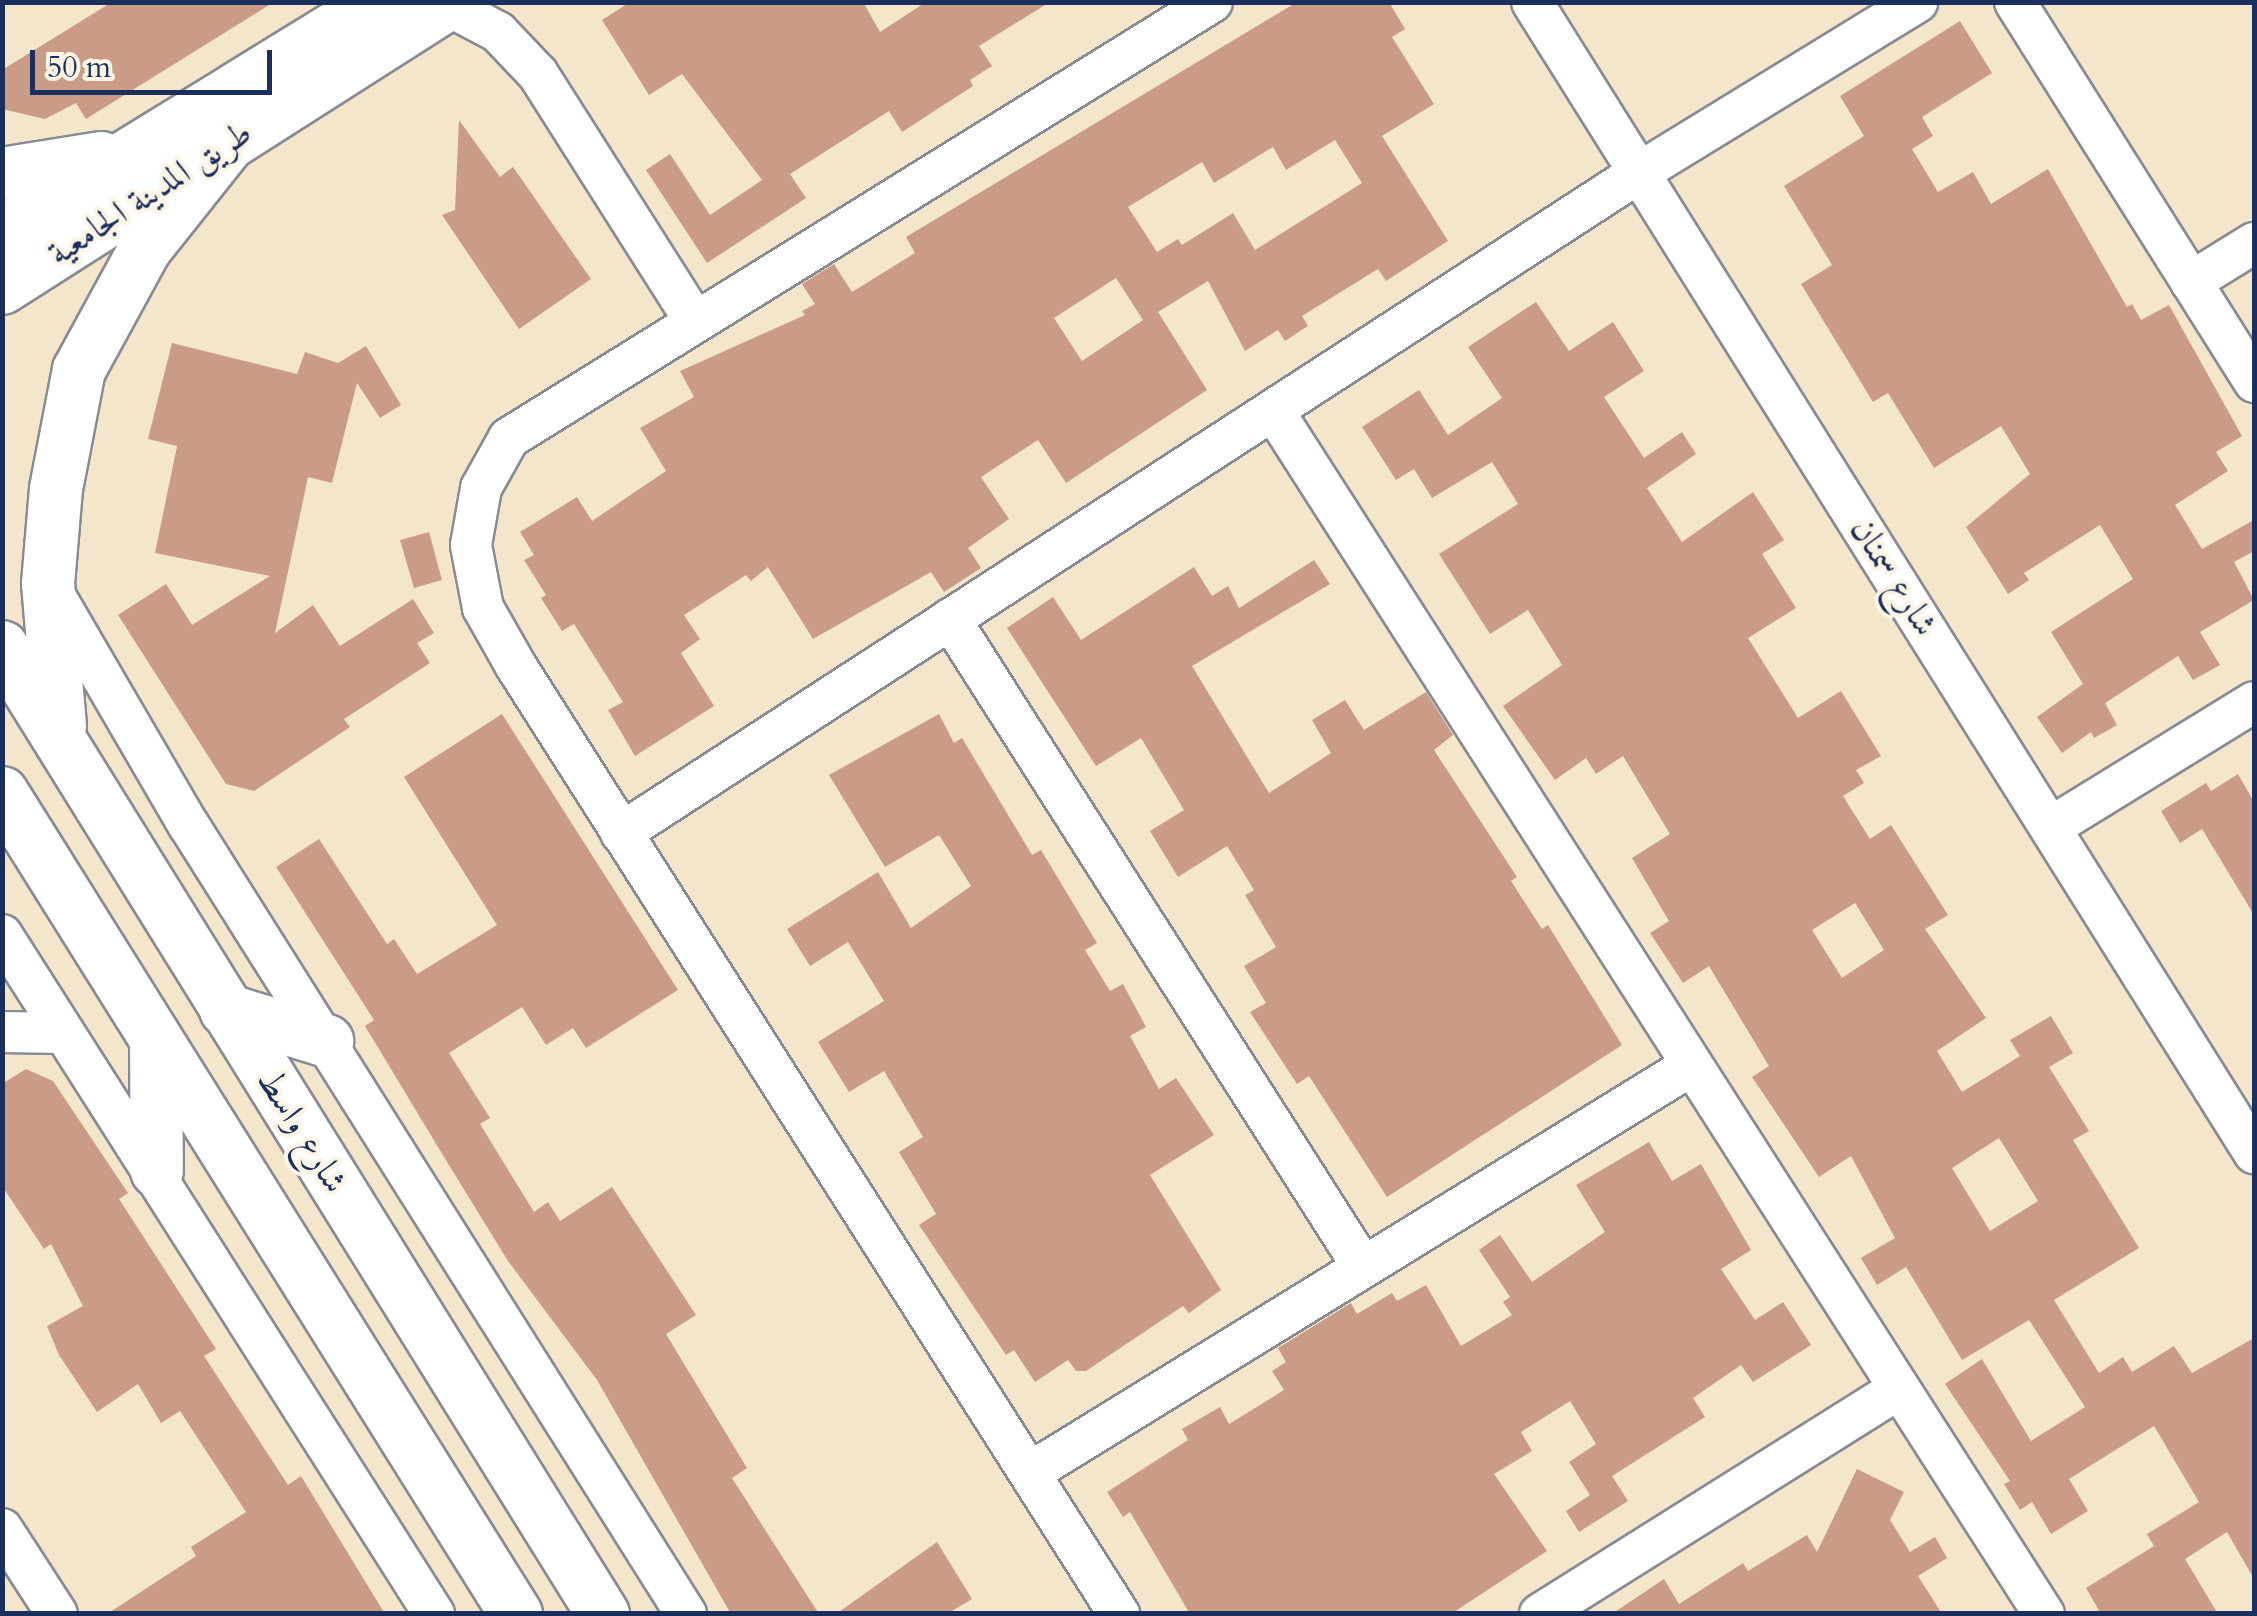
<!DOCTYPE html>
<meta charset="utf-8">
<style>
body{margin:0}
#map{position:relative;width:2257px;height:1616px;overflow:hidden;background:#f4e6ca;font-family:Cardo,Amiri,serif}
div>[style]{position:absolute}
.building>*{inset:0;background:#ca9c87}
.roads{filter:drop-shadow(2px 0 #888a94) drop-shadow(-2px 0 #888a94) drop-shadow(0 2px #888a94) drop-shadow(0 -2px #888a94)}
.minor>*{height:40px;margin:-20px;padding:0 20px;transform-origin:20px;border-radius:20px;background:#fff}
.major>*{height:52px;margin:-26px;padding:0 26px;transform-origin:26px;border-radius:26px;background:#fff}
span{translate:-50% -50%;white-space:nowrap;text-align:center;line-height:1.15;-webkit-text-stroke:8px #fcf5e5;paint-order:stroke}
.street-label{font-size:35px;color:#1b2f5e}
.frame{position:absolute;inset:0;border:5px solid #1b2f5e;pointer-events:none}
.scale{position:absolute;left:30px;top:50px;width:242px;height:45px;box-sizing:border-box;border:5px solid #1b2f5e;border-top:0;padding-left:12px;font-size:30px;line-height:35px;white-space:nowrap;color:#1b2f5e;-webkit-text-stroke:8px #fcf5e5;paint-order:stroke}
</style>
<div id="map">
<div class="building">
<i style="clip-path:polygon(112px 2px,274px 2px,86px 119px,76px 103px,45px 119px,2px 109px,2px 70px)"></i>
<i style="clip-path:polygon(630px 2px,863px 2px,880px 32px,926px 2px,1050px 2px,979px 46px,992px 66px,970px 80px,973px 86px,902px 132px,889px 111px,790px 174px,806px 198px,707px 263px,646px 170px,670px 154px,710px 215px,762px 180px,682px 74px,649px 95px,602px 20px)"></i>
<i style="clip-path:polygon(evenodd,1297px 2px,1389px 2px,1405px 29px,1392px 37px,1434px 104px,1382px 136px,1448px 241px,1386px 281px,1378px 269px,1302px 316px,1308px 326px,1285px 341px,1278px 330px,1245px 351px,1208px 281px,1158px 312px,1207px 390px,1066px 483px,1038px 440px,981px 477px,1009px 519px,968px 548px,981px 568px,944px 592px,931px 572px,813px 639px,768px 567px,751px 581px,746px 575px,684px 615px,700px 639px,681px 653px,714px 706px,635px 756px,608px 710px,623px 702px,574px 624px,562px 631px,541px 598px,546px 595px,524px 560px,534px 555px,520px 532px,577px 497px,592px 521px,666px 471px,640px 428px,694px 397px,680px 371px,805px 315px,802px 311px,815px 304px,802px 284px,834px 264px,852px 292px,915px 253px,906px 237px,1297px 2px,1335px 140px,1362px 183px,1255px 250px,1233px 213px,1182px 245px,1178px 239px,1157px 252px,1128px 207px,1202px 162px,1214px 183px,1273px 147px,1286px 170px,1335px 140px,1297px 2px,1116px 278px,1143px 320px,1082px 361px,1054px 318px,1116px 278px)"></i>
<i style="clip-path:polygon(1960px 21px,1992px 73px,1922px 117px,1933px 136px,1912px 149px,1938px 192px,1973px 172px,1991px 204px,2048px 169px,2127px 307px,2132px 304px,2141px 320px,2169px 305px,2242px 436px,2216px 452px,2228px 471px,2175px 505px,2202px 549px,2254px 520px,2254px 551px,2234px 562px,2254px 600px,2200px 632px,2220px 665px,2193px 680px,2178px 656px,2105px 703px,2117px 725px,2094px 738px,2091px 732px,2062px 753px,2037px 717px,2083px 684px,2051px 632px,2133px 579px,2100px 525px,2024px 573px,2029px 580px,2008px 594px,1966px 527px,2030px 474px,2001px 426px,1934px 468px,1888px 393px,1873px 402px,1801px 284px,1832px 265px,1784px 186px,1864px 136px,1840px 96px)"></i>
<i style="clip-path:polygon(459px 120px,500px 177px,513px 167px,591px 279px,519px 329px,442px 215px,455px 210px)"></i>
<i style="clip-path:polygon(evenodd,1536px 302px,1569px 351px,1613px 322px,1644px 371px,1604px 397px,1644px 458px,1682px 432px,1696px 454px,1647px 488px,1682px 542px,1753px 492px,1784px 540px,1762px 554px,1796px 608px,1748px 638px,1798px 718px,1841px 691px,1881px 756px,1856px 770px,1864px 783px,1843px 796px,1870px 839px,1891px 825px,1948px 915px,1925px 929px,1986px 1018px,1937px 1051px,1962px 1092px,2020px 1056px,2010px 1040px,2051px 1016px,2073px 1053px,2049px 1067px,2089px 1131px,2073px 1140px,2139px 1248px,2054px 1300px,2099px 1373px,2123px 1357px,2132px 1372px,2174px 1346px,2192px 1373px,2254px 1338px,2254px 1579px,2227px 1532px,2185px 1559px,2218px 1614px,2101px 1614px,2086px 1588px,2154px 1546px,2147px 1534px,2199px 1502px,2154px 1426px,2069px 1479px,2088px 1511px,2051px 1534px,2032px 1502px,2020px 1510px,2004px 1484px,2010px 1481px,1945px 1384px,1982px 1359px,2031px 1441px,2085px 1407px,2029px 1320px,1962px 1360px,1906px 1267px,1877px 1285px,1861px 1258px,1895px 1238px,1851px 1156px,1819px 1177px,1752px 1077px,1769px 1066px,1709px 966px,1683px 983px,1650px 933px,1669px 921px,1632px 858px,1670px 834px,1623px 756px,1596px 774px,1586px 758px,1555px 780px,1503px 706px,1562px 665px,1528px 610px,1490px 634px,1439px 554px,1518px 504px,1492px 462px,1432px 498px,1414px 469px,1396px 480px,1362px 427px,1419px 390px,1448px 435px,1502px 398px,1468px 347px,1536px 302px,1855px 903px,1884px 950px,1842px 978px,1812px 930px,1855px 903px,1536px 302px,1999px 1138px,2038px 1201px,1990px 1231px,1952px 1168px,1999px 1138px)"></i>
<i style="clip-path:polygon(172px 343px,297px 374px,305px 352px,338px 363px,366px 346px,401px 405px,380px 418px,357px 383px,332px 483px,308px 477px,275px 633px,313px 605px,340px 646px,413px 599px,434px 633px,417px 643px,430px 663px,344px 719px,350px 727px,254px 791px,226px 784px,118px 615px,166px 584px,192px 625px,270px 576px,155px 553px,177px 446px,148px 439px)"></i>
<i style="clip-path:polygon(429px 532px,442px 580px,414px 588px,400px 540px)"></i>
<i style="clip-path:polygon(1314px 560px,1330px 584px,1192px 666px,1269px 793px,1331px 753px,1312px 720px,1345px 700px,1364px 730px,1426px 692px,1453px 735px,1434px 750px,1517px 877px,1511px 881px,1542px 929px,1548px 925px,1622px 1045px,1387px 1197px,1309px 1076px,1297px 1084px,1250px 1012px,1266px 1003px,1244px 966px,1276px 947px,1245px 895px,1254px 890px,1227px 846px,1178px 877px,1150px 831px,1184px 810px,1141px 738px,1096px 766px,1007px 628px,1053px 597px,1081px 640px,1194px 567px,1212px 596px,1228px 586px,1239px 608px)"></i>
<i style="clip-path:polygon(502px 714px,678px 990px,586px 1048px,573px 1028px,546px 1045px,522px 1007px,449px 1053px,490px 1118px,480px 1124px,534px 1212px,548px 1202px,560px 1221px,612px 1187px,696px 1315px,666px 1334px,747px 1468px,732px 1478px,819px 1614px,731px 1614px,597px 1380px,508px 1261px,444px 1157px,365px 1026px,374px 1020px,276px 867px,319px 839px,387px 944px,394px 939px,417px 974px,497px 925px,404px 777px)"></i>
<i style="clip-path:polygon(939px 714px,954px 743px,962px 738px,1032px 855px,1041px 850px,1097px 943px,1085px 950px,1110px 991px,1123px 984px,1146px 1027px,1130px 1036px,1159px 1089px,1176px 1078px,1214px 1135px,1150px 1175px,1221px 1290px,1189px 1313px,1183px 1306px,1086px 1371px,1076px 1371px,1068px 1360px,1035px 1382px,1014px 1350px,1006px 1355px,919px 1225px,936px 1214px,899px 1152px,923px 1137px,884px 1071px,849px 1092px,818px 1042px,884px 1001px,848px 942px,810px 966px,787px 929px,878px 872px,911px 928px,971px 886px,939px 835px,885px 867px,829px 775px)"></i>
<i style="clip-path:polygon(2238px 774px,2254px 802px,2254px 915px,2202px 829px,2180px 843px,2161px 811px,2206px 783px,2211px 791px)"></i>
<i style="clip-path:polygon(26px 1069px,53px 1081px,128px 1193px,119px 1199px,216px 1349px,204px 1356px,288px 1485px,301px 1476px,385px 1614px,107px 1614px,196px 1556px,191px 1547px,246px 1512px,180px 1411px,161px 1423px,138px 1384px,97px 1412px,59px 1355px,47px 1326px,83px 1306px,51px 1244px,44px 1249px,2px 1186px,2px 1084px)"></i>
<i style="clip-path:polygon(1649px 1142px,1672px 1181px,1701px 1164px,1751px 1250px,1721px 1269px,1755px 1320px,1783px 1302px,1811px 1345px,1753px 1382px,1741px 1365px,1693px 1398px,1705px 1417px,1612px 1476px,1628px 1501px,1579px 1532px,1566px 1511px,1590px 1495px,1569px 1462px,1596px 1444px,1570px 1401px,1521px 1432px,1532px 1451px,1494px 1474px,1547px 1551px,1451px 1614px,1190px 1614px,1130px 1512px,1123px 1517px,1107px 1492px,1188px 1440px,1182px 1429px,1220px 1407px,1229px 1424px,1284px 1390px,1272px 1371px,1286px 1362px,1278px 1348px,1351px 1303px,1357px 1314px,1392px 1293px,1397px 1301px,1426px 1285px,1461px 1346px,1512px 1315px,1503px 1302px,1510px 1297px,1479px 1250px,1500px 1235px,1532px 1282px,1605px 1232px,1576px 1185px)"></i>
<i style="clip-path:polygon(1857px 1469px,1904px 1492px,1890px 1520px,1910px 1552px,1935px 1537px,1947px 1558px,1918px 1576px,1942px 1614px,1612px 1614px,1664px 1579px,1679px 1604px,1743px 1563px,1748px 1571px,1807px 1535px,1817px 1552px)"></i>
<i style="clip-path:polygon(937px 1542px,972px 1599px,947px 1614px,836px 1614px)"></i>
</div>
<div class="roads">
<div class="minor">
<i style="left:1532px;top:2px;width:1359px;rotate:57.9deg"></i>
<i style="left:2015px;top:2px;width:449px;rotate:57.8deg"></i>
<i style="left:447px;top:5px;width:58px;rotate:27.9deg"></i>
<i style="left:498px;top:32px;width:58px;rotate:46.4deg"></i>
<i style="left:538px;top:74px;width:291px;rotate:57.6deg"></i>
<i style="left:2191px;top:282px;width:74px;rotate:-31.8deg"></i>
<i style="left:1273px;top:410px;width:1430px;rotate:57.37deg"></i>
<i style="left:51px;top:589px;width:272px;rotate:59.8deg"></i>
<i style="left:188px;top:824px;width:934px;rotate:57.77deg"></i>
<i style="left:950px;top:619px;width:768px;rotate:57.49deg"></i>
<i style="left:2051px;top:827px;width:238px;rotate:-31.6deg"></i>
<i style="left:621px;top:833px;width:1215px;rotate:-32.97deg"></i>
<i style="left:1640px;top:172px;width:325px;rotate:-31.5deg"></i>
<i style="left:2px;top:935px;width:805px;rotate:57.53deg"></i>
<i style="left:2px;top:1032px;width:62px;rotate:0.9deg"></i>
<i style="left:1031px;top:1472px;width:776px;rotate:-31.62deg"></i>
<i style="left:2px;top:1529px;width:101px;rotate:57.1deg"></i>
<i style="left:1119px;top:1614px;width:1124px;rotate:-122.46deg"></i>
<i style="left:516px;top:666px;width:67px;rotate:-119.6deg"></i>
<i style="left:483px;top:608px;width:64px;rotate:-100.8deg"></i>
<i style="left:471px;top:545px;width:58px;rotate:-80deg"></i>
<i style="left:481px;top:488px;width:57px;rotate:-60.8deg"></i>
<i style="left:509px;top:438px;width:827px;rotate:-31.81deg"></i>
<i style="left:1540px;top:1614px;width:424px;rotate:-32.1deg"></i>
</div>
<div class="major">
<i style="left:2px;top:174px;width:101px;rotate:-9.1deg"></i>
<i style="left:2px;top:233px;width:441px;rotate:-31.6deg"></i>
<i style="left:2px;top:288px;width:532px;rotate:-32.5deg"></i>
<i style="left:2px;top:647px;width:1139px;rotate:58.14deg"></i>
<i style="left:60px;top:726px;width:143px;rotate:-94.8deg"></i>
<i style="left:48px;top:584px;width:95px;rotate:-85.2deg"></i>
<i style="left:56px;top:489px;width:121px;rotate:-79.1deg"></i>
<i style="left:79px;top:370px;width:138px;rotate:-61.4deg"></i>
<i style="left:145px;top:249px;width:138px;rotate:-51.5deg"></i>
<i style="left:2px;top:793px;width:969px;rotate:57.95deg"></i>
<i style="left:226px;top:1010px;width:106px;rotate:17.1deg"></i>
<i style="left:156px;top:1041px;width:130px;rotate:89.6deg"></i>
</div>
</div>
<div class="street-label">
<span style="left:150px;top:193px;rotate:-33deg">طريق المدينة الجامعية</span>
<span style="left:1894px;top:577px;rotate:58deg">شارع سمنان</span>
<span style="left:302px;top:1131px;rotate:58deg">شارع واسط</span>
</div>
<div class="frame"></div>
<div class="scale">50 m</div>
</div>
